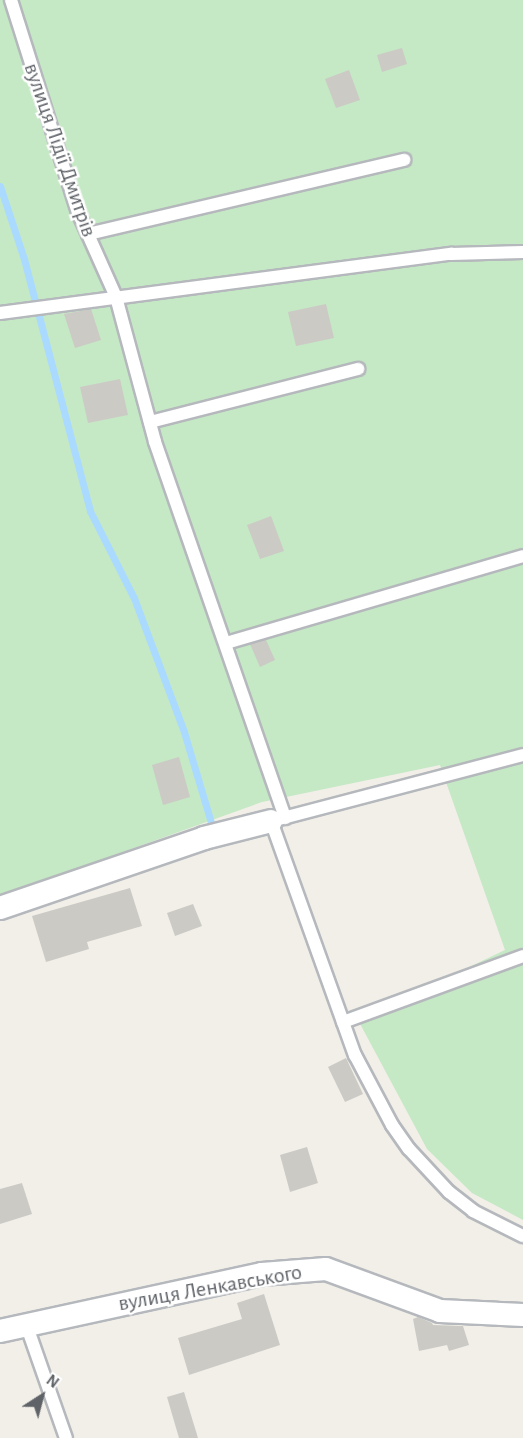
<!DOCTYPE html>
<meta charset="utf-8">
<style>
body{margin:0}
#map{position:relative;width:523px;height:1438px;overflow:hidden;background:#f1efe8;font-family:"Alegreya Sans",sans-serif}
div>[style]{position:absolute}
.green>*{inset:0;background:#c5e8c5}
.stream>*{height:7px;margin:-3.5px;padding:0 3.5px;transform-origin:3.5px;border-radius:3.5px;background:#aadaff}
.building>*{inset:0;background:#cccac5}
.roads{filter:drop-shadow(2px 0 #b5b8bc) drop-shadow(-2px 0 #b5b8bc) drop-shadow(0 2px #b5b8bc) drop-shadow(0 -2px #b5b8bc)}
.service>*{height:12px;margin:-6px;padding:0 6px;transform-origin:6px;border-radius:6px;background:#fff}
.minor>*{height:22px;margin:-11px;padding:0 11px;transform-origin:11px;border-radius:11px;background:#fff}
span{translate:-50% -50%;white-space:nowrap;text-align:center;line-height:1.15;-webkit-text-stroke:5px #fff;paint-order:stroke}
.street-label{font-size:22px;color:#5f6368}
.north{position:absolute;left:12px;top:1366px;width:60px;height:60px;-webkit-text-stroke:4px #fff;paint-order:stroke;rotate:36deg;font-size:16px;font-weight:700;line-height:24px;text-align:center;color:#5f6368}
.north::after{content:'';display:block;margin:auto;width:21px;height:27px;background:#5f6368;clip-path:polygon(50% 0,100% 100%,50% 72%,0 100%)}
</style>
<div id="map">
<div class="green">
<i style="clip-path:polygon(0 0,523px 0,523px 1220px,472px 1193px,427px 1149px,358px 1020px,505px 950px,440px 765px,262px 802px,0 896px)"></i>
</div>
<div class="stream">
<i style="left:0;top:186px;width:77px;rotate:71.8deg"></i>
<i style="left:24px;top:259px;width:260px;rotate:75.3deg"></i>
<i style="left:90px;top:511px;width:97px;rotate:63.2deg"></i>
<i style="left:134px;top:598px;width:143px;rotate:69.5deg"></i>
<i style="left:184px;top:732px;width:101px;rotate:73.4deg"></i>
</div>
<div class="building">
<i style="clip-path:polygon(402px 48px,407px 64px,382px 72px,377px 55px)"></i>
<i style="clip-path:polygon(349px 70px,360px 100px,336px 108px,325px 79px)"></i>
<i style="clip-path:polygon(326px 304px,334px 338px,296px 346px,288px 312px)"></i>
<i style="clip-path:polygon(91px 309px,101px 340px,75px 348px,64px 314px)"></i>
<i style="clip-path:polygon(120px 379px,128px 415px,88px 423px,80px 387px)"></i>
<i style="clip-path:polygon(271px 516px,284px 551px,260px 559px,247px 525px)"></i>
<i style="clip-path:polygon(266px 640px,275px 660px,260px 667px,250px 644px)"></i>
<i style="clip-path:polygon(179px 757px,190px 797px,163px 805px,152px 765px)"></i>
<i style="clip-path:polygon(130px 888px,142px 926px,87px 942px,89px 949px,46px 962px,32px 916px)"></i>
<i style="clip-path:polygon(193px 904px,202px 926px,175px 936px,167px 913px)"></i>
<i style="clip-path:polygon(346px 1058px,363px 1094px,345px 1102px,328px 1067px)"></i>
<i style="clip-path:polygon(307px 1147px,318px 1183px,290px 1192px,280px 1155px)"></i>
<i style="clip-path:polygon(22px 1183px,32px 1214px,0 1224px,0 1189px)"></i>
<i style="clip-path:polygon(264px 1294px,280px 1345px,189px 1375px,178px 1338px,242px 1319px,237px 1303px)"></i>
<i style="clip-path:polygon(418px 1317px,432px 1323px,433px 1325px,463px 1326px,469px 1345px,449px 1351px,447px 1345px,419px 1351px,413px 1319px)"></i>
<i style="clip-path:polygon(184px 1392px,198px 1438px,179px 1438px,167px 1397px)"></i>
</div>
<div class="roads">
<div class="service">
<i style="left:11px;top:0;width:222px;rotate:72.5deg"></i>
<i style="left:78px;top:212px;width:93px;rotate:65.9deg"></i>
<i style="left:116px;top:297px;width:150px;rotate:74.9deg"></i>
<i style="left:155px;top:442px;width:398px;rotate:70.9deg"></i>
<i style="left:88px;top:234px;width:325px;rotate:-13.2deg"></i>
<i style="left:0;top:313px;width:455px;rotate:-7.5deg"></i>
<i style="left:451px;top:254px;width:72px;rotate:-1.6deg"></i>
<i style="left:150px;top:422px;width:215px;rotate:-14.3deg"></i>
<i style="left:226px;top:643px;width:309px;rotate:-16.3deg"></i>
<i style="left:523px;top:755px;width:260px;rotate:165.3deg"></i>
<i style="left:271px;top:821px;width:249px;rotate:70.3deg"></i>
<i style="left:355px;top:1055px;width:79px;rotate:62.1deg"></i>
<i style="left:392px;top:1125px;width:29px;rotate:55deg"></i>
<i style="left:409px;top:1149px;width:59px;rotate:47.1deg"></i>
<i style="left:449px;top:1192px;width:31px;rotate:38deg"></i>
<i style="left:473px;top:1211px;width:56px;rotate:26.6deg"></i>
<i style="left:343px;top:1022px;width:192px;rotate:-20.1deg"></i>
<i style="left:26px;top:1324px;width:121px;rotate:70.7deg"></i>
</div>
<div class="minor">
<i style="left:0;top:908px;width:216px;rotate:-18.9deg"></i>
<i style="left:204px;top:838px;width:69px;rotate:-14.2deg"></i>
<i style="left:0;top:1331px;width:268px;rotate:-12.3deg"></i>
<i style="left:262px;top:1274px;width:64px;rotate:-4.5deg"></i>
<i style="left:326px;top:1269px;width:121px;rotate:20.2deg"></i>
<i style="left:440px;top:1311px;width:83px;rotate:2.8deg"></i>
</div>
</div>
<div class="street-label">
<span style="left:60px;top:150px;rotate:71deg">вулиця Лідії Дмитрів</span>
<span style="left:210px;top:1288px;rotate:-10deg">вулиця Ленкавського</span>
</div>
<div class="north">N</div>
</div>
